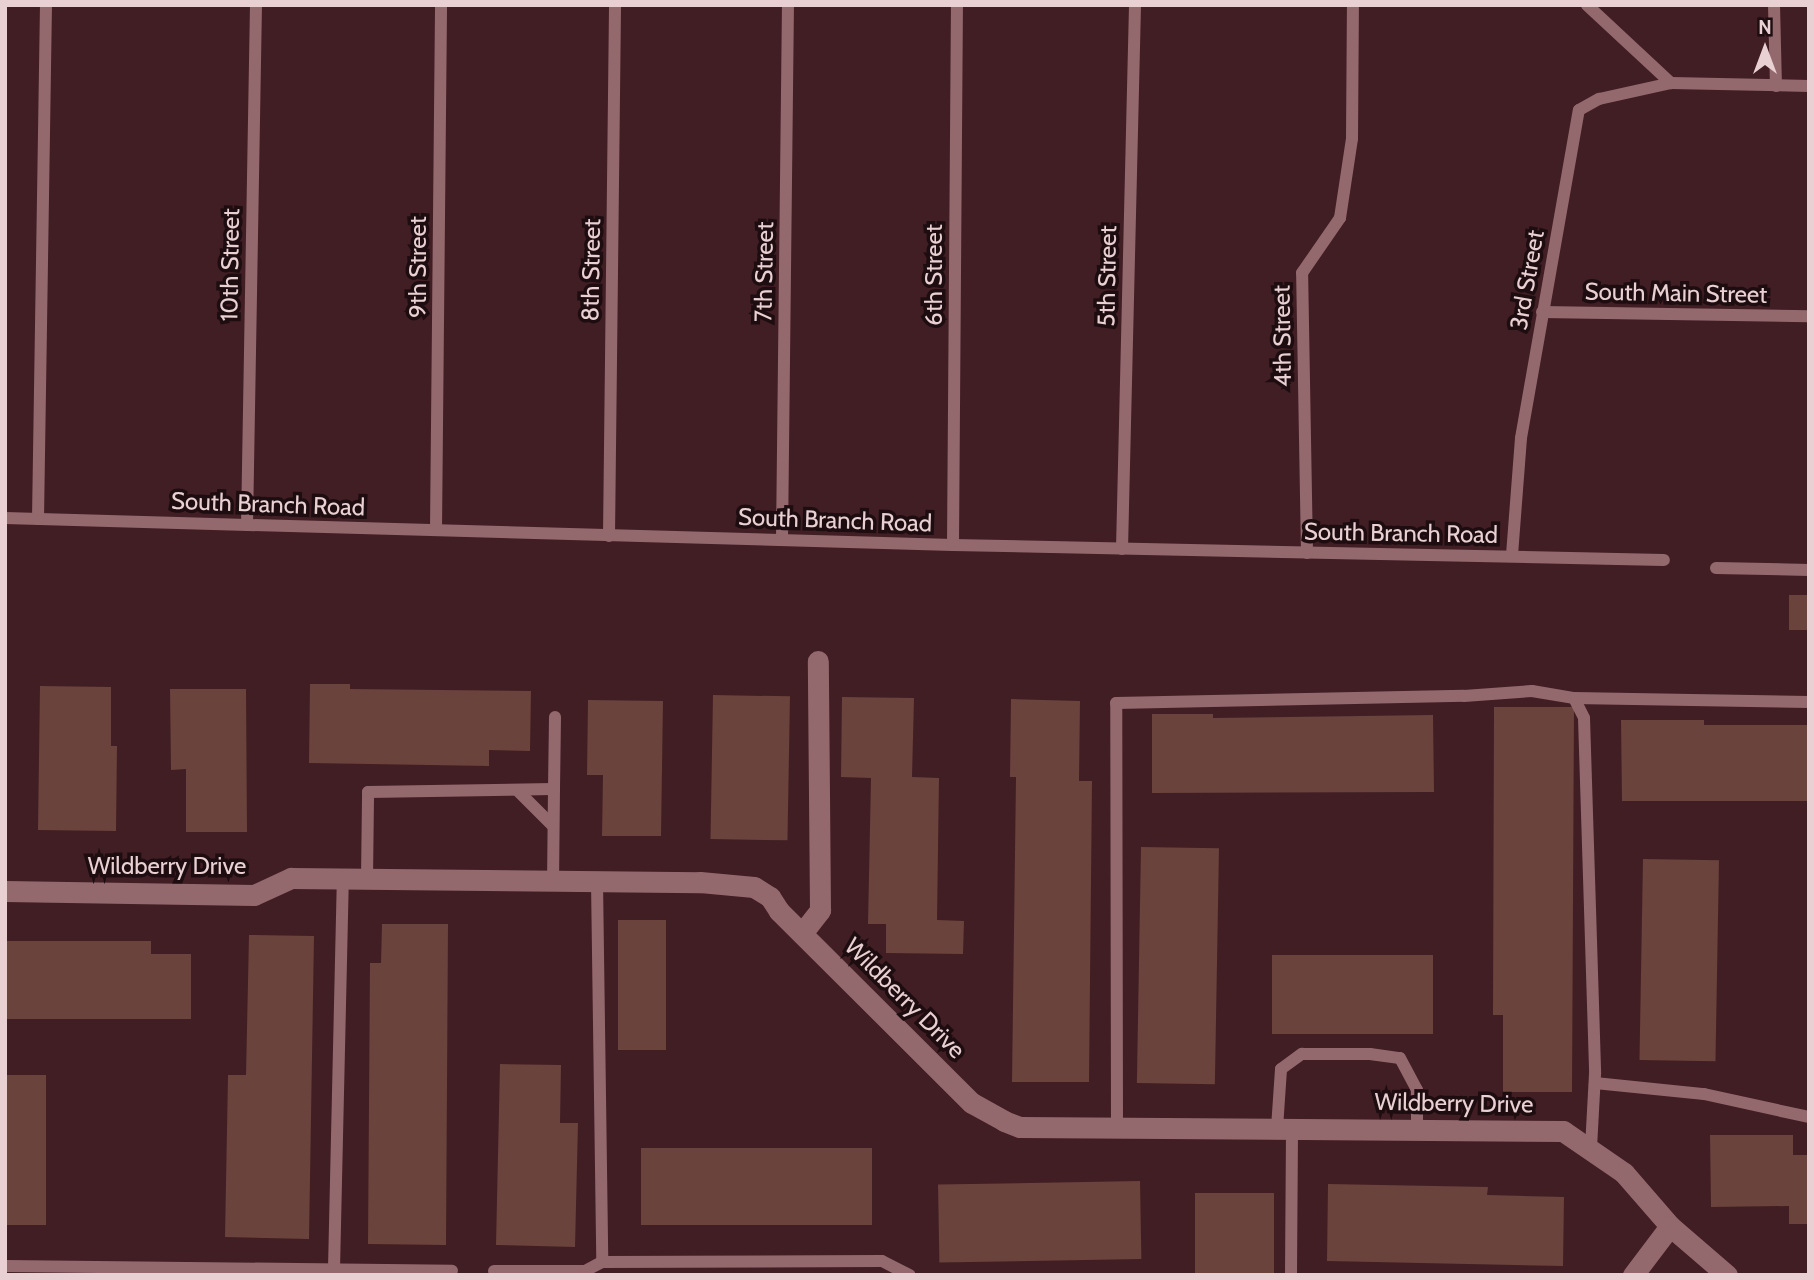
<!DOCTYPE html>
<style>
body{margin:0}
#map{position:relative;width:1814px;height:1280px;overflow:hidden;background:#411e24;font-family:Cabin,sans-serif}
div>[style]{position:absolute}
.building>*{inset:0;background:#6a433c;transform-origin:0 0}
.lane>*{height:12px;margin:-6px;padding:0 6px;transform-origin:6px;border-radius:6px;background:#93696e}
.street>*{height:21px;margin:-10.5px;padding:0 10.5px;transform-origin:10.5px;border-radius:10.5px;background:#93696e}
span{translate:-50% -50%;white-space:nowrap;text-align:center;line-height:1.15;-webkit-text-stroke:7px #1d0d10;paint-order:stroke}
.street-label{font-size:24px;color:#e9d0d3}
.frame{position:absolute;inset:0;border:7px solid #e9d0d3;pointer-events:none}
.north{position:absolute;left:1730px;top:14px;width:70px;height:70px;-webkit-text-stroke:5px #1d0d10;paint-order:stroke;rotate:0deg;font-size:19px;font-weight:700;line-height:28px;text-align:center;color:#e9d0d3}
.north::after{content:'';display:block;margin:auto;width:24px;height:32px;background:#e9d0d3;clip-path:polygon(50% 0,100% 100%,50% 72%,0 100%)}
</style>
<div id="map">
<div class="building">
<div style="left:1789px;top:595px;width:20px;height:35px"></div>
<div style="clip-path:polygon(310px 684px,350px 684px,350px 689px,531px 691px,530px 751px,489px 750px,489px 766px,309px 763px)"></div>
<div style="clip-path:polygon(40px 686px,111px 687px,111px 746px,117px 746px,116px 831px,38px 830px)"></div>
<div style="clip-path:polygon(170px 689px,246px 689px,247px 832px,186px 832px,186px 769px,171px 770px)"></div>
<div style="left:713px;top:695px;width:77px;height:144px;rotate:1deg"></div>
<div style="clip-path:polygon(842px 697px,914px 698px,912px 777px,939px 778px,937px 920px,964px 921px,963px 954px,886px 953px,886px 924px,868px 924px,871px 778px,841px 777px)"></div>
<div style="clip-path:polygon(1011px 699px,1080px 701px,1079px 781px,1092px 781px,1089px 1082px,1012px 1082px,1016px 777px,1010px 777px)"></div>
<div style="clip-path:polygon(588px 700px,663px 701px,661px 836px,602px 836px,603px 775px,587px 775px)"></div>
<div style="clip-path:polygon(1494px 707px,1574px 707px,1572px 1092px,1503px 1092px,1503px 1015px,1493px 1015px)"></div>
<div style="clip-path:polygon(1152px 714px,1213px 714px,1213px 718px,1433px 715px,1434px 792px,1152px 793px)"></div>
<div style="clip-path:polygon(1621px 720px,1704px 720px,1704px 725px,1809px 725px,1809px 801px,1622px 801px)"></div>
<div style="left:1141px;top:847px;width:78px;height:236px;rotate:1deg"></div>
<div style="left:1643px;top:859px;width:76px;height:201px;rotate:1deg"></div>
<div style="left:618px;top:920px;width:48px;height:130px"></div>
<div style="clip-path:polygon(382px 924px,448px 924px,446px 1245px,368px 1244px,370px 963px,381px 963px)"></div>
<div style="clip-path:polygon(249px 935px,314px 936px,309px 1239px,225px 1237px,228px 1075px,246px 1075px)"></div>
<div style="clip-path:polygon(5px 941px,151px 941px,151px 954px,191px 954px,191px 1019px,5px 1019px)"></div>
<div style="left:1272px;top:955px;width:161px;height:79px"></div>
<div style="clip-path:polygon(500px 1064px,561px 1065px,560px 1123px,578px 1123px,575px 1247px,496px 1245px)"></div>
<div style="left:5px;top:1075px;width:41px;height:150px"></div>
<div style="clip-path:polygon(1710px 1135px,1793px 1135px,1793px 1155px,1809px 1155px,1809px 1224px,1789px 1224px,1789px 1206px,1711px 1207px)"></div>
<div style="left:641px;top:1148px;width:231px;height:77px"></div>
<div style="left:1140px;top:1181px;width:78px;height:202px;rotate:89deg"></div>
<div style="clip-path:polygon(1328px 1184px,1488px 1187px,1487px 1195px,1564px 1197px,1563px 1266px,1327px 1261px)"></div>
<div style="left:1195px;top:1193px;width:79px;height:82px"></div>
</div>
<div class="lane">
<div style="left:1587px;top:5px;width:115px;rotate:42.9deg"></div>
<div style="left:1774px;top:5px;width:81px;rotate:88.6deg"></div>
<div style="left:1542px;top:312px;width:267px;rotate:0.9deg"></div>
<div style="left:5px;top:518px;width:948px;rotate:1.63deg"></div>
<div style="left:953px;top:545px;width:711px;rotate:1.21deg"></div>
<div style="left:38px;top:519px;width:514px;rotate:-89.11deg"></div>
<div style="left:247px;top:525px;width:520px;rotate:-89.01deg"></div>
<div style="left:436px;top:530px;width:525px;rotate:-89.45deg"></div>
<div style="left:609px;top:536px;width:531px;rotate:-89.35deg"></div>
<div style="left:782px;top:539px;width:534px;rotate:-89.36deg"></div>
<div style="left:953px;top:545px;width:540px;rotate:-89.58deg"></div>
<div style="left:1122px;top:549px;width:544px;rotate:-88.63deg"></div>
<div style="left:1307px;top:553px;width:280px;rotate:-91deg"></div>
<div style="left:1302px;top:273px;width:67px;rotate:-55.4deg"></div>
<div style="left:1340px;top:218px;width:80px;rotate:-81.4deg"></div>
<div style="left:1352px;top:139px;width:134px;rotate:-89.6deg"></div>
<div style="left:1512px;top:555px;width:117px;rotate:-85.6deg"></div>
<div style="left:1521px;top:438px;width:333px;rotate:-80deg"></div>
<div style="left:1579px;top:110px;width:23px;rotate:-29deg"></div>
<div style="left:1599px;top:99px;width:74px;rotate:-12.5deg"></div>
<div style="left:1671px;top:83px;width:138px;rotate:1.2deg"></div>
<div style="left:1716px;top:568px;width:93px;rotate:1.2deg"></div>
<div style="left:1574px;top:698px;width:235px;rotate:1deg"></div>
<div style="left:554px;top:789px;width:72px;rotate:-89.2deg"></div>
<div style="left:517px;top:790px;width:51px;rotate:45deg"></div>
<div style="left:367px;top:879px;width:87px;rotate:-89.3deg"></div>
<div style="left:368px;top:792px;width:186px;rotate:-0.9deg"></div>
<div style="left:554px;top:789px;width:91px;rotate:90.6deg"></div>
<div style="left:597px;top:881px;width:381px;rotate:89.2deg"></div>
<div style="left:1595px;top:1083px;width:110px;rotate:5.8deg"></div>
<div style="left:1704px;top:1094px;width:107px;rotate:12.4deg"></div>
<div style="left:1117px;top:1126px;width:423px;rotate:-90.1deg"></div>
<div style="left:1116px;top:703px;width:348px;rotate:-1.2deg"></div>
<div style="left:1464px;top:696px;width:68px;rotate:-4.2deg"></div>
<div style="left:1532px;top:691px;width:43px;rotate:9.5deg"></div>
<div style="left:1574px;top:698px;width:22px;rotate:63deg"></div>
<div style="left:1584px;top:718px;width:356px;rotate:88.2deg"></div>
<div style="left:1595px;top:1074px;width:74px;rotate:93.1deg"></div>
<div style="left:1277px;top:1128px;width:59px;rotate:-86.1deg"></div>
<div style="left:1281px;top:1069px;width:26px;rotate:-36deg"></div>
<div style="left:1302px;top:1054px;width:68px"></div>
<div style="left:1370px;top:1054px;width:30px;rotate:8deg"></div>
<div style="left:1400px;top:1058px;width:36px;rotate:62deg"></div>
<div style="left:1417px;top:1090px;width:39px;rotate:90deg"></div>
<div style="left:5px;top:1266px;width:447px;rotate:0.6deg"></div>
<div style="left:334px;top:1269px;width:391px;rotate:-88.7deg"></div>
<div style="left:494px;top:1271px;width:91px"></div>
<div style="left:585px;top:1271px;width:19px;rotate:-28deg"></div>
<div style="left:602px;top:1262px;width:280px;rotate:-0.2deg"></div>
<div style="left:882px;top:1261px;width:31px;rotate:27deg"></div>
<div style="left:1291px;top:1275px;width:147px;rotate:-89.6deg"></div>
</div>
<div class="street">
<div style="left:5px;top:891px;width:249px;rotate:0.9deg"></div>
<div style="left:254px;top:895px;width:41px;rotate:-24.7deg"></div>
<div style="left:291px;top:878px;width:409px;rotate:0.6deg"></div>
<div style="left:700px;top:882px;width:54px;rotate:5.3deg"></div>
<div style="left:754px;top:887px;width:19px;rotate:32deg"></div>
<div style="left:770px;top:897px;width:17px;rotate:57deg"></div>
<div style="left:779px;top:911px;width:272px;rotate:44.9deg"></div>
<div style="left:972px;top:1103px;width:37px;rotate:29deg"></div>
<div style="left:1004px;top:1121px;width:17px;rotate:21deg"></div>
<div style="left:1020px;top:1127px;width:543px;rotate:0.42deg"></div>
<div style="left:1563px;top:1131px;width:74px;rotate:34.5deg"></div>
<div style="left:1624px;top:1173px;width:70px;rotate:49deg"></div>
<div style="left:1670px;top:1226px;width:75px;rotate:40.7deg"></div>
<div style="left:803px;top:932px;width:28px;rotate:-52deg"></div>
<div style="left:820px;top:910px;width:249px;rotate:-90.5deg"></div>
<div style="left:1633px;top:1275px;width:61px;rotate:-52.9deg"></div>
</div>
<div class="street-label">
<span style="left:230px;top:265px;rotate:-89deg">10th Street</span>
<span style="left:418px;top:267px;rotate:-90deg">9th Street</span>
<span style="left:591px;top:270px;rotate:-89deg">8th Street</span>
<span style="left:764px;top:272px;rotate:-89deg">7th Street</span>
<span style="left:934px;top:275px;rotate:-90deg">6th Street</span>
<span style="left:1107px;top:276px;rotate:-89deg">5th Street</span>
<span style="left:1527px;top:280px;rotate:-80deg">3rd Street</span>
<span style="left:1676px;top:293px;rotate:1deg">South Main Street</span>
<span style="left:1282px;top:336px;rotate:-91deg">4th Street</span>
<span style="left:268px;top:504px;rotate:2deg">South Branch Road</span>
<span style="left:835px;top:520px;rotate:2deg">South Branch Road</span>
<span style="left:1401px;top:533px;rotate:1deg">South Branch Road</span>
<span style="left:167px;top:866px">Wildberry Drive</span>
<span style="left:905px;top:998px;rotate:45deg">Wildberry Drive</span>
<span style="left:1454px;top:1103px;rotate:1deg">Wildberry Drive</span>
</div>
<div class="frame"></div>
<div class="north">N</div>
</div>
